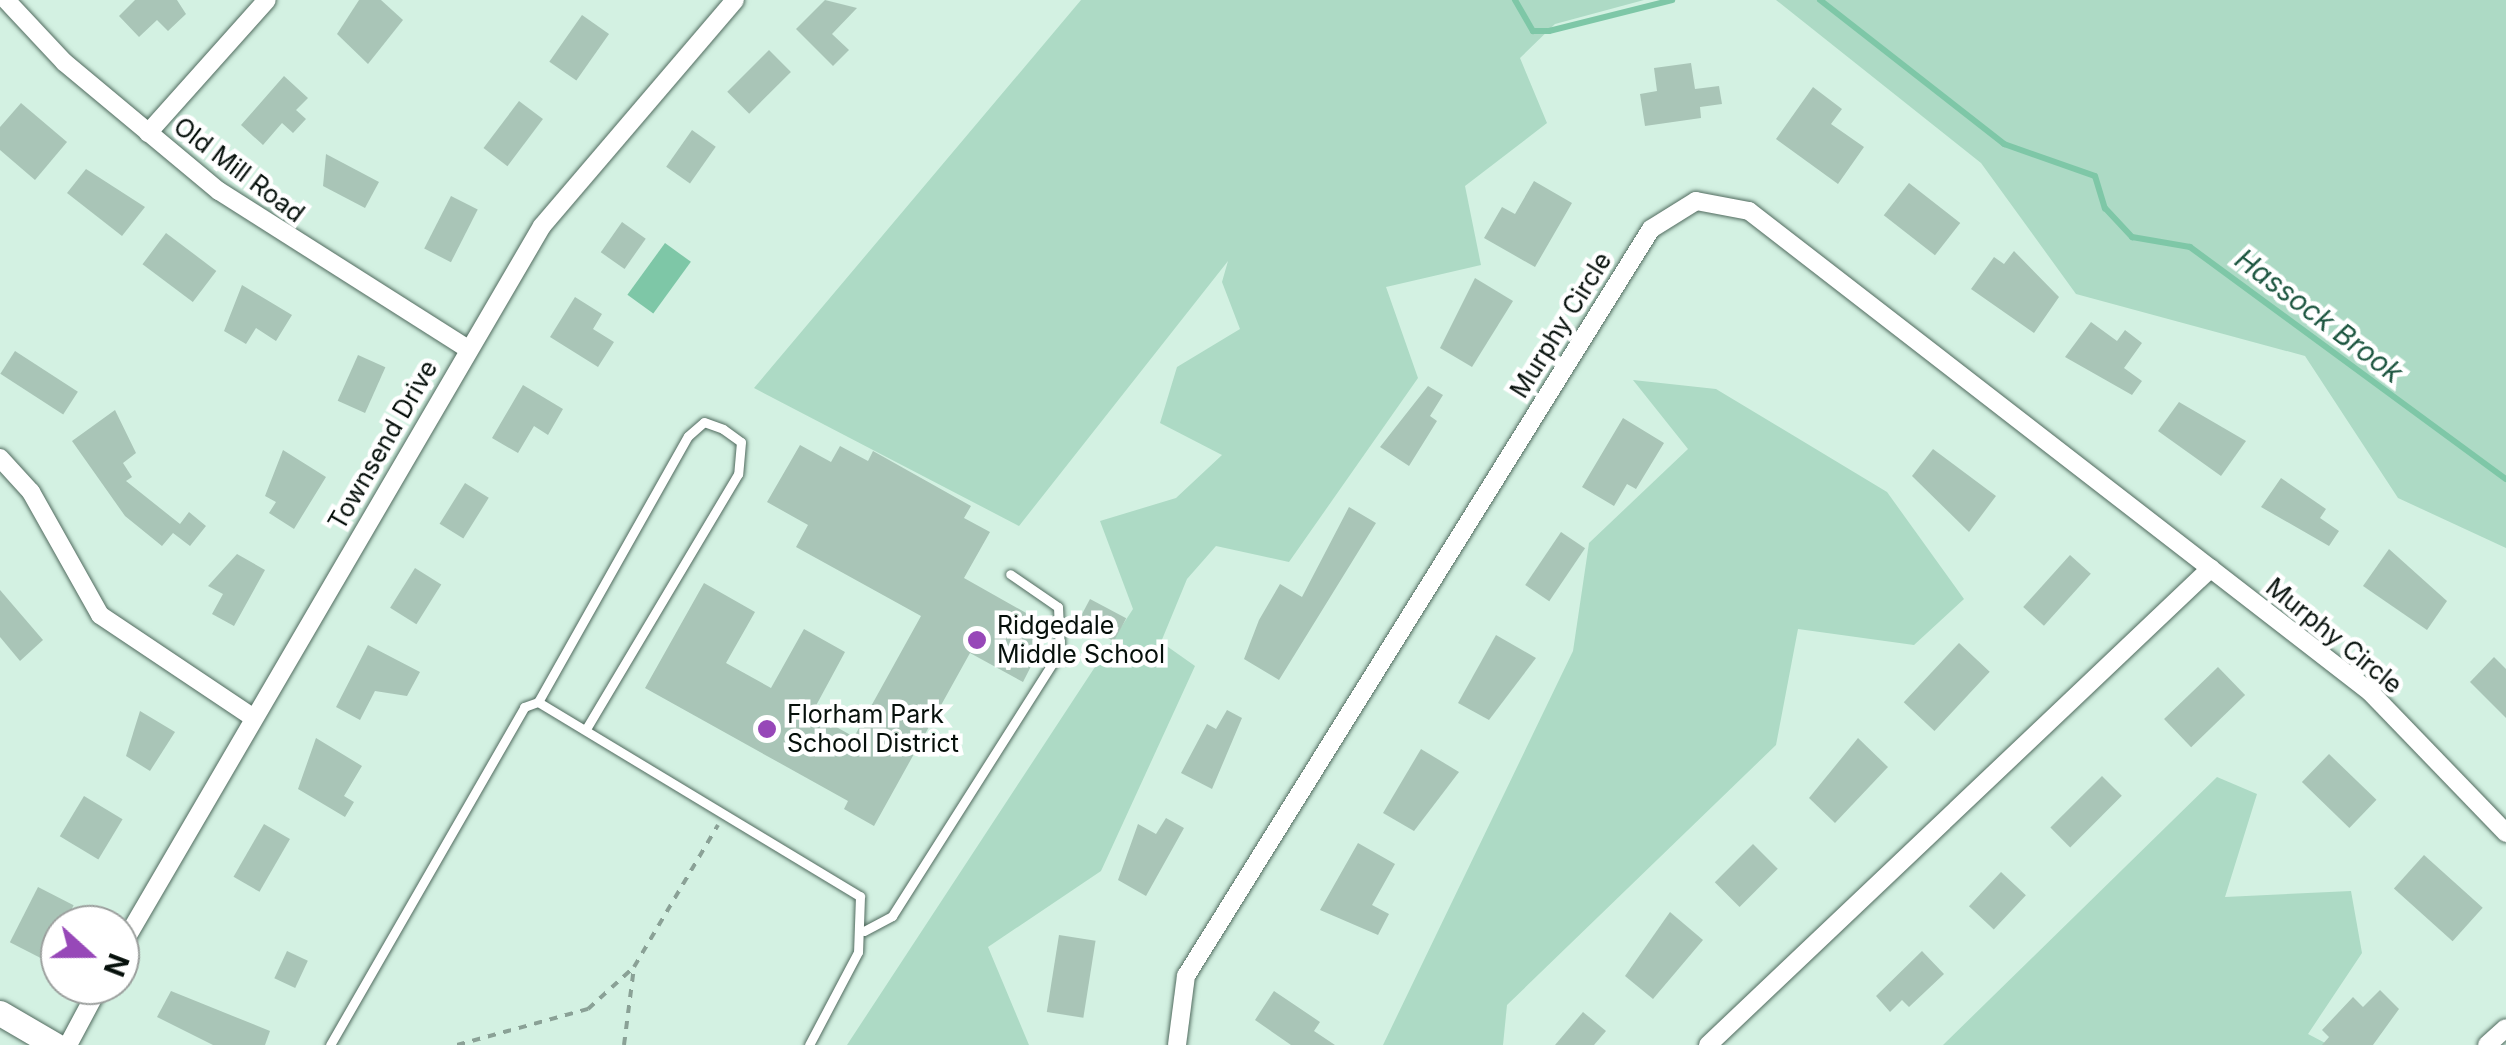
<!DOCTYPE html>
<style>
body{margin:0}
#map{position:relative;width:2506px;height:1045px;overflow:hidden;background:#d3f1e2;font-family:Inter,sans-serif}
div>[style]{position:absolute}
.green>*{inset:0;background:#addac5}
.water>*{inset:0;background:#7ec7a7;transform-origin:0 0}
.stream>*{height:6px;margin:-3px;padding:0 3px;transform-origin:3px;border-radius:3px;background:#7ec7a7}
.building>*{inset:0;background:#a9c5b7;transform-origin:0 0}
.path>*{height:4px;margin-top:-2px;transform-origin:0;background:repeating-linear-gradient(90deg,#8aa196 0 8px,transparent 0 16px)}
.roads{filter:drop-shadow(0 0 2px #516b5f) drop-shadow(0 0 2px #516b5f)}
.lane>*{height:9px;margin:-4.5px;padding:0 4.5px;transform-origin:4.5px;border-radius:4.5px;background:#fff}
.street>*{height:18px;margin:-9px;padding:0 9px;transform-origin:9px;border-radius:9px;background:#fff}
.secondary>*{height:25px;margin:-12.5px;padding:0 12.5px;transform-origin:12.5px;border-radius:12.5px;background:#fff}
.dots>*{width:28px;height:28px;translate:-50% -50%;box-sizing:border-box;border:5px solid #fff;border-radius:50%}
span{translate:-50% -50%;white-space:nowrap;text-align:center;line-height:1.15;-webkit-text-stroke:9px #fff;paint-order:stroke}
.street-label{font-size:25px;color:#06100b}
.poi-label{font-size:25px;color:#06100b}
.left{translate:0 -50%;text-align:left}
.water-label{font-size:28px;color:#1d5640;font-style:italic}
.north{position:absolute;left:40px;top:905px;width:100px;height:100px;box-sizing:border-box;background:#fff;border:2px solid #9b9f9d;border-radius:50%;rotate:111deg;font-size:28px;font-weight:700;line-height:40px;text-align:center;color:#06100b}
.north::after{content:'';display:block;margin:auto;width:35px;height:45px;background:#9748b8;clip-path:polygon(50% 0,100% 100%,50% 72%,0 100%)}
</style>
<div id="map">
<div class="green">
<div style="clip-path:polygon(1081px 0,1644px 0,1555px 24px,1520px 58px,1547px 123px,1465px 186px,1481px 265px,1386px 287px,1418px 378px,1289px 562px,1216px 546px,1187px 579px,1161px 642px,1195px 666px,1101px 871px,988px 947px,1029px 1045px,847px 1045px,1133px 609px,1100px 521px,1176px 498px,1222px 455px,1160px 423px,1177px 367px,1240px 329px,1222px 282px,1228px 261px,1019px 526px,754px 388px)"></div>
<div style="clip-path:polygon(1776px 0,2506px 0,2506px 548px,2398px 498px,2305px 356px,2076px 294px,1981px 163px)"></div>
<div style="clip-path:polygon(1633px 380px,1716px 389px,1887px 492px,1964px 599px,1914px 645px,1798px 629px,1776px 745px,1507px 1005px,1503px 1045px,1383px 1045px,1573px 651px,1589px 543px,1688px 449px)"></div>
<div style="clip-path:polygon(2217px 777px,2257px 794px,2225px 897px,2351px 891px,2362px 953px,2308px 1034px,2329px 1045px,1943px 1045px)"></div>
</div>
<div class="water">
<div style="left:665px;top:243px;width:32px;height:64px;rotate:36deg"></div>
</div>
<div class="stream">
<div style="left:1515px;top:0;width:36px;rotate:60deg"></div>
<div style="left:1533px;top:31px;width:16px"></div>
<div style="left:1549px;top:31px;width:127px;rotate:-14.1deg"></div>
<div style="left:1820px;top:0;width:234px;rotate:38deg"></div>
<div style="left:2004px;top:144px;width:96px;rotate:19.4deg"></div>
<div style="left:2095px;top:176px;width:34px;rotate:73deg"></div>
<div style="left:2105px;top:208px;width:40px;rotate:47deg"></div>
<div style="left:2132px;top:237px;width:59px;rotate:9.8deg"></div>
<div style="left:2190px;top:247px;width:392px;rotate:36.3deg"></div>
</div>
<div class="building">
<div style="clip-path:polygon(135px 0,177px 0,186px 14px,168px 31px,157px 20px,139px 37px,119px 16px)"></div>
<div style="clip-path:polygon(359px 0,381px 0,403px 20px,368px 64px,337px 34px)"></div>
<div style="clip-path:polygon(825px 0,857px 8px,832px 34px,849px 50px,833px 66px,796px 29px)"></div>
<div style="left:582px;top:15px;width:33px;height:57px;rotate:35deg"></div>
<div style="left:769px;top:50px;width:31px;height:59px;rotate:45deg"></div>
<div style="clip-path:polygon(1691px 63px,1695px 89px,1719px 86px,1722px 104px,1700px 107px,1701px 118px,1645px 126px,1640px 94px,1657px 91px,1654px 68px)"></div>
<div style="clip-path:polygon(284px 76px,308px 98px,296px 110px,306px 119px,293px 133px,282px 123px,263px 145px,241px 125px)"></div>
<div style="clip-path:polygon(1813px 87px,1842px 109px,1831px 124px,1864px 147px,1838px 184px,1776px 139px)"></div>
<div style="left:519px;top:101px;width:30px;height:59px;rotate:37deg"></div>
<div style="clip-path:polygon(21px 103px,67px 142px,35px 180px,0 150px,0 127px)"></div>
<div style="left:692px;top:130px;width:29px;height:45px;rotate:35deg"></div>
<div style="clip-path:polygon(326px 154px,379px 182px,365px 208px,323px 186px)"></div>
<div style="clip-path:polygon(86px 169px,145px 207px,122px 236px,67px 193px)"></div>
<div style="clip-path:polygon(1534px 181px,1572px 203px,1535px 267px,1484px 238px,1502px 207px,1515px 214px)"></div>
<div style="left:1909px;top:183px;width:65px;height:41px;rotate:38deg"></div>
<div style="left:451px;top:196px;width:30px;height:59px;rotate:27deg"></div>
<div style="left:622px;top:222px;width:29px;height:37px;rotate:35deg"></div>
<div style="left:166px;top:233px;width:63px;height:39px;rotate:37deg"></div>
<div style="clip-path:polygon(2014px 251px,2059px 297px,2034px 333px,1971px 289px,1994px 257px,2004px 264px)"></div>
<div style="clip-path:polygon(1475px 278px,1513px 301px,1472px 367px,1440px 348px)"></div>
<div style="clip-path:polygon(242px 285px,292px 315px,276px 341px,256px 328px,246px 344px,224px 331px)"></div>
<div style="clip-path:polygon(575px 297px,602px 314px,593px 329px,614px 342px,598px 367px,550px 337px)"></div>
<div style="clip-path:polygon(2091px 322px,2117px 341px,2125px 330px,2142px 343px,2124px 368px,2142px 381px,2132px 395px,2065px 357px)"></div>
<div style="left:15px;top:351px;width:75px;height:27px;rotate:33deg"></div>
<div style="left:358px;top:355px;width:30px;height:50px;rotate:24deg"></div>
<div style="clip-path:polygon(523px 385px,563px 409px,548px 435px,534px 426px,518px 453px,492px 438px)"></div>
<div style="clip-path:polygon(1428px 386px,1443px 395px,1430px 416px,1437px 421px,1409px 466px,1380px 447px)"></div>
<div style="clip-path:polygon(2179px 402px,2246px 441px,2221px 476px,2158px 431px)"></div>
<div style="clip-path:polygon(115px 410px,136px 453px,123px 463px,132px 477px,126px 481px,180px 524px,189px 512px,206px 526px,190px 546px,173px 533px,162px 546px,125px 516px,72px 441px)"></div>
<div style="clip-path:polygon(1623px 418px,1664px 443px,1636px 489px,1627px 484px,1614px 506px,1582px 487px)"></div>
<div style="clip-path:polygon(800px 445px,831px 462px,840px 446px,868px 461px,873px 451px,971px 506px,964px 518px,990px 532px,964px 578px,1051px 627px,1023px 682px,970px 653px,874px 826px,844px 809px,848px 801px,645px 688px,704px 583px,755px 612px,726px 663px,771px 688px,804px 629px,845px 652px,812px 713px,854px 737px,921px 616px,796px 547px,808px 525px,767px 502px)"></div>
<div style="clip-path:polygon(1933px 449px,1996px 496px,1969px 532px,1912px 476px)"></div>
<div style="clip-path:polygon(283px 450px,326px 477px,294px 529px,269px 513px,276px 502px,265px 496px)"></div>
<div style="clip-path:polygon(2281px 478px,2326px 509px,2320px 518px,2339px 531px,2329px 546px,2261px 507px)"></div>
<div style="left:465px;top:483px;width:28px;height:48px;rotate:32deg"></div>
<div style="clip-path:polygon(1349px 507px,1376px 523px,1279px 680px,1244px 659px,1259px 620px,1280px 584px,1302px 597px)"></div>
<div style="left:1561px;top:532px;width:29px;height:64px;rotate:34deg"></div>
<div style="clip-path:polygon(2389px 549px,2447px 601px,2427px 630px,2363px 586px)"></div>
<div style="clip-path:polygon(237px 554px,265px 570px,234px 626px,212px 614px,223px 594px,208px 586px)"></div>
<div style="left:2070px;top:555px;width:28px;height:70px;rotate:42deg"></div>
<div style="left:415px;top:568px;width:31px;height:47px;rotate:32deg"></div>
<div style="clip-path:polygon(0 590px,43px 640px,20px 661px,0 637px)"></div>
<div style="left:1090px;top:599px;width:41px;height:26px;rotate:28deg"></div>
<div style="clip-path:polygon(1496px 635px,1536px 658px,1489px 720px,1458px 703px)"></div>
<div style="left:1959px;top:643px;width:42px;height:81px;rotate:43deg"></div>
<div style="clip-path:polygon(368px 645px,420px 672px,407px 696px,375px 691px,360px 720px,336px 707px)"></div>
<div style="clip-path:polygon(2494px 657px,2506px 669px,2506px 718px,2470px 682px)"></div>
<div style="left:2218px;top:667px;width:39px;height:75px;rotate:46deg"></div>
<div style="clip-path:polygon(1227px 710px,1242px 718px,1212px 789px,1181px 773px,1207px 724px,1216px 729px)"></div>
<div style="clip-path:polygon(140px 711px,175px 732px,150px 771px,126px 756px)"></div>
<div style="clip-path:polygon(316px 738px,362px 766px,344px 796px,354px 802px,345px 817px,298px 789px)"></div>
<div style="clip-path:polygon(1858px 738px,1888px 767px,1835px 823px,1809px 798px)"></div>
<div style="clip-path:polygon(1421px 749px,1459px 772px,1414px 831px,1383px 813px)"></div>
<div style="left:2329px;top:754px;width:66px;height:39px;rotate:44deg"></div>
<div style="left:2102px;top:776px;width:28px;height:73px;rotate:45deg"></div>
<div style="left:84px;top:796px;width:45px;height:47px;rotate:31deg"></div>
<div style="clip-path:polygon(1166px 818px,1184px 828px,1146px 896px,1118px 880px,1138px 824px,1156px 834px)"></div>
<div style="left:264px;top:824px;width:30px;height:61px;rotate:30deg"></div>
<div style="clip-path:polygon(1358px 843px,1395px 864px,1372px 905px,1389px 914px,1378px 935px,1320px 910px)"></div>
<div style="left:1753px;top:844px;width:35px;height:54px;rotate:45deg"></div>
<div style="left:2424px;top:855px;width:79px;height:45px;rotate:42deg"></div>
<div style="left:2001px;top:872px;width:34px;height:47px;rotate:43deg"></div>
<div style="left:38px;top:887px;width:40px;height:62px;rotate:27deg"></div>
<div style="clip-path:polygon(1670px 912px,1703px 940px,1653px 999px,1625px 976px)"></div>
<div style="left:1059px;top:935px;width:37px;height:78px;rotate:9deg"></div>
<div style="left:287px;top:951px;width:23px;height:30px;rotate:25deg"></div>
<div style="clip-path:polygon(1922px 951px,1944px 974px,1909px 1007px,1902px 1000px,1890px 1012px,1876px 996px)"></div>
<div style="clip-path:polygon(2380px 990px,2399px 1009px,2373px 1045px,2322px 1045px,2329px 1037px,2322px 1030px,2353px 997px,2363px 1007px)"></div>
<div style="clip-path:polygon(171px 991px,270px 1031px,265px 1045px,213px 1045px,157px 1017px)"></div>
<div style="clip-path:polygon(1274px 991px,1320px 1022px,1314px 1031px,1335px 1045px,1291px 1045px,1255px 1020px)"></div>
<div style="clip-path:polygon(1583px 1012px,1606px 1031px,1594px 1045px,1555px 1045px)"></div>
</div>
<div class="path">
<div style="left:457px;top:1045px;width:136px;rotate:-15.4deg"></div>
<div style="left:588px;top:1009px;width:62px;rotate:-42.4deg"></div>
<div style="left:624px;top:1045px;width:79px;rotate:-82.7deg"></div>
<div style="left:634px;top:967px;width:165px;rotate:-59.4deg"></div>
</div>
<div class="roads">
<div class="lane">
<div style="left:538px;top:702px;width:305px;rotate:-60.6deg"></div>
<div style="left:688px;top:436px;width:21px;rotate:-41deg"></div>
<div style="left:704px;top:422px;width:20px;rotate:20deg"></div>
<div style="left:723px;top:429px;width:22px;rotate:36deg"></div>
<div style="left:741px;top:442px;width:32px;rotate:95deg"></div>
<div style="left:738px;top:474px;width:295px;rotate:120.8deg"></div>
<div style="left:864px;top:931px;width:32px;rotate:-28deg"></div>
<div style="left:892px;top:916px;width:314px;rotate:-57.6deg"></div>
<div style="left:1060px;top:651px;width:44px;rotate:-92.6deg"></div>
<div style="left:1058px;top:607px;width:58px;rotate:-145.5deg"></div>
<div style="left:330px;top:1045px;width:390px;rotate:-60.1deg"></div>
<div style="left:524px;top:707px;width:15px;rotate:-20deg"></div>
<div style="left:538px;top:702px;width:376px;rotate:31.1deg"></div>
<div style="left:860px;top:896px;width:56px;rotate:92deg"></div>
<div style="left:858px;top:952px;width:105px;rotate:117.8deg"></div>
</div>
<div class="street">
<div style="left:6px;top:0;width:85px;rotate:46.9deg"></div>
<div style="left:64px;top:62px;width:202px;rotate:39.8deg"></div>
<div style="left:219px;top:191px;width:295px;rotate:32.4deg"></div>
<div style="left:148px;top:133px;width:178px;rotate:-48.2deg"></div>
<div style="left:0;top:458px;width:46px;rotate:47.6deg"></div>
<div style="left:31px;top:492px;width:141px;rotate:60.7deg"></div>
<div style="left:100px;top:615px;width:185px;rotate:33.8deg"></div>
<div style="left:120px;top:949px;width:837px;rotate:-59.73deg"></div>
<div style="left:542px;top:226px;width:297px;rotate:-49.5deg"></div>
<div style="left:68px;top:1045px;width:68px;rotate:-61.9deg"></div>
<div style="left:1177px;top:1045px;width:70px;rotate:-82.6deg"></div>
<div style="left:1186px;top:976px;width:880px;rotate:-58.1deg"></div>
<div style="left:1651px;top:229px;width:53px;rotate:-31.9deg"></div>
<div style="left:1696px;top:201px;width:54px;rotate:10.7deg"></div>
<div style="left:1749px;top:211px;width:785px;rotate:37.76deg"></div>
<div style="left:2370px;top:692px;width:196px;rotate:46deg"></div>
<div style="left:1708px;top:1045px;width:693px;rotate:-43.48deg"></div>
<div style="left:2487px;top:1045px;width:25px;rotate:-42deg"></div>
</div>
<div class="secondary">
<div style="left:0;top:1013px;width:64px;rotate:30.2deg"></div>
</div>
</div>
<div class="dots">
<div style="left:977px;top:640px;background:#9748b8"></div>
<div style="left:767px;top:729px;background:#9748b8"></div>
</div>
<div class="street-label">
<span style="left:239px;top:170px;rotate:37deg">Old Mill Road</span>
<span style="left:1561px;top:325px;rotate:-58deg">Murphy Circle</span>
<span style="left:383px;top:445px;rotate:-60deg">Townsend Drive</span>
<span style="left:2334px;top:636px;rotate:39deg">Murphy Circle</span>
</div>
<div class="poi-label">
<span class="left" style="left:997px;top:640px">Ridgedale<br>Middle School</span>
<span class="left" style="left:787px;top:729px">Florham Park<br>School District</span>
</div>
<div class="water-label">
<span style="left:2319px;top:316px;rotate:37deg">Hassock Brook</span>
</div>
<div class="north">N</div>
</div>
